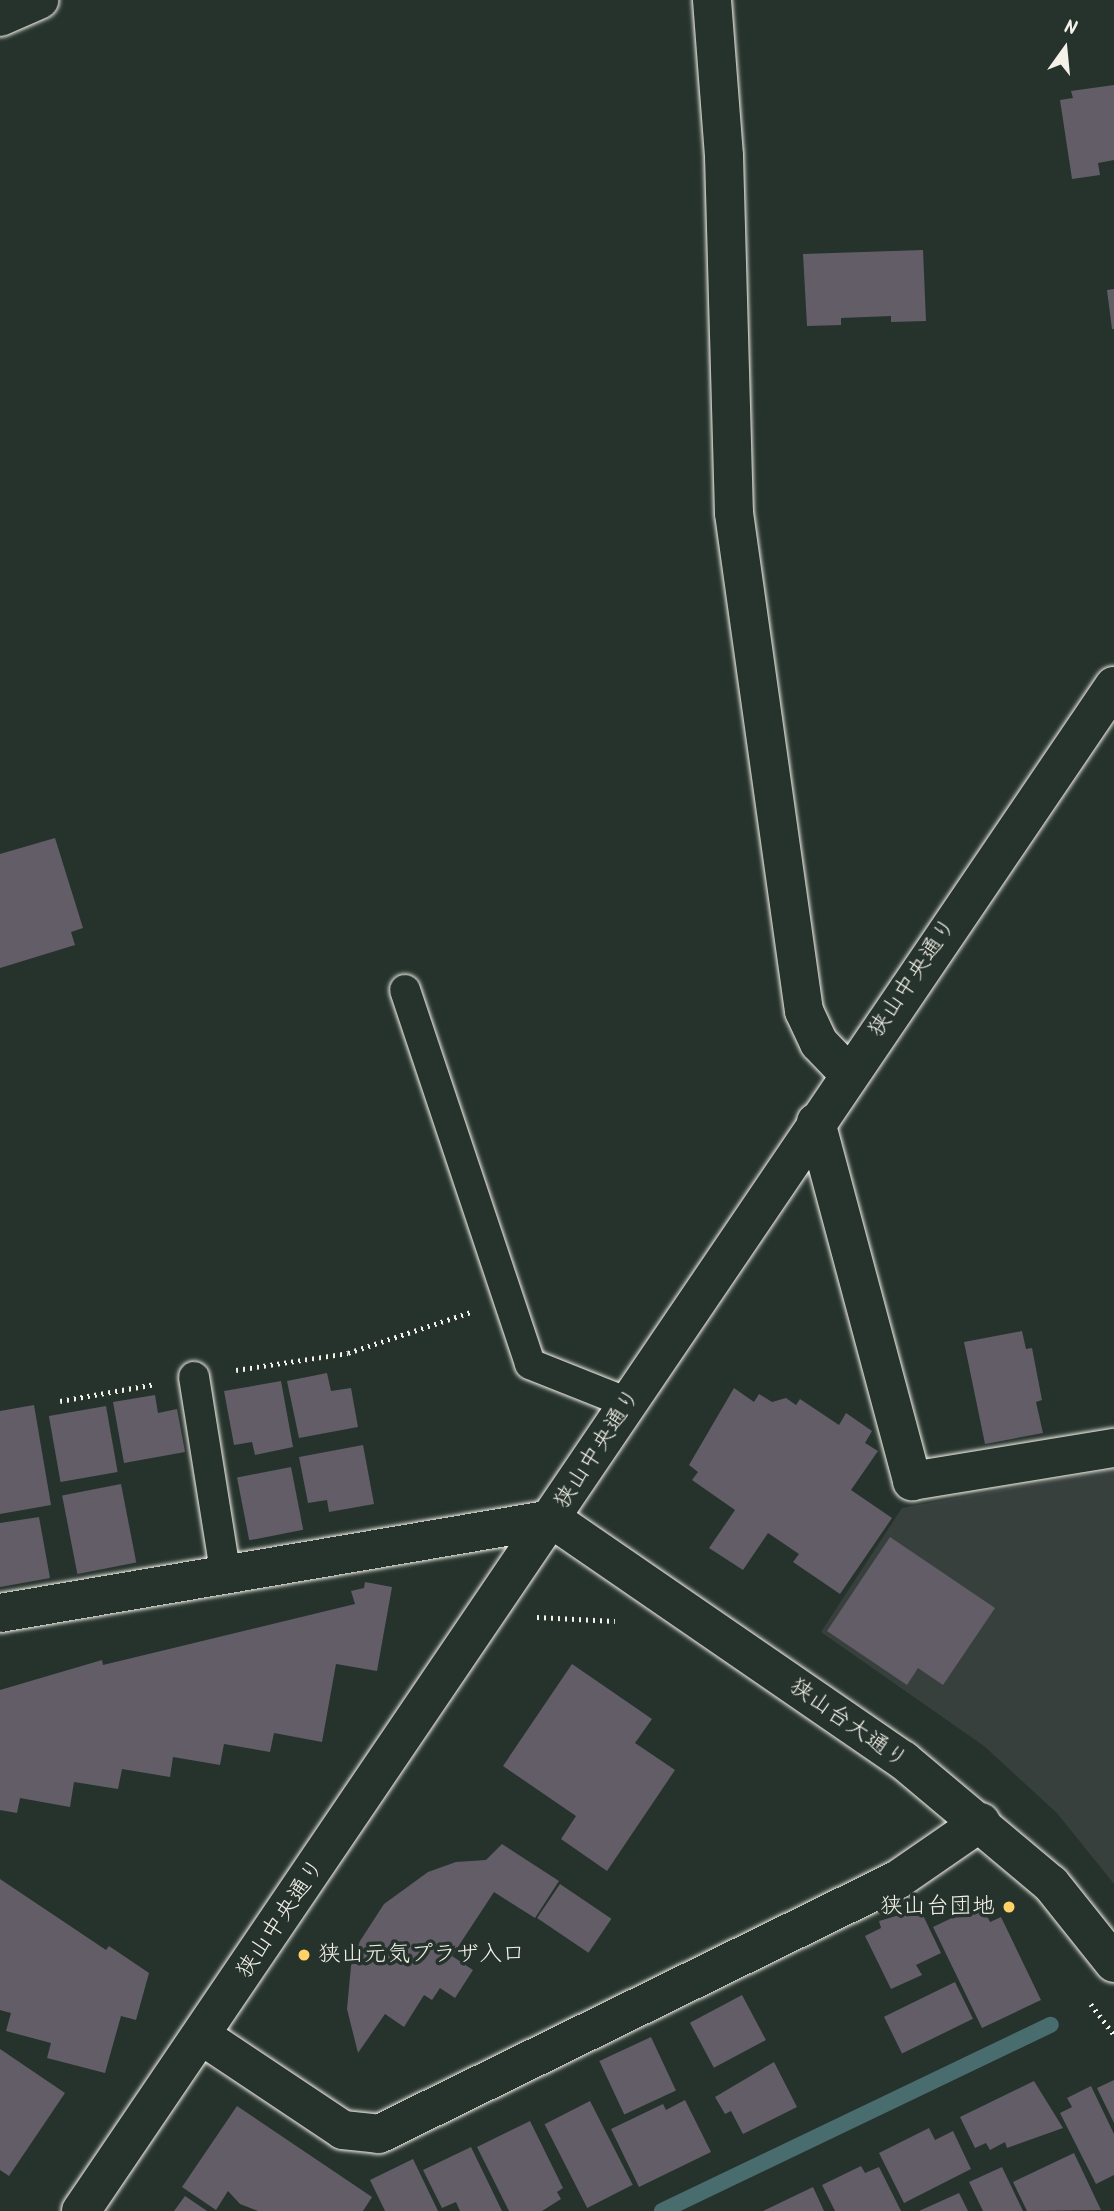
<!DOCTYPE html>
<meta charset="utf-8">
<style>
body{margin:0}
#map{position:relative;width:1114px;height:2211px;overflow:hidden;background:#26332d;font-family:Kalam,"Klee One",sans-serif}
div>[style]{position:absolute}
.built>*{inset:0;background:#38403e}
.stream>*{height:16px;margin:-8px;padding:0 8px;transform-origin:8px;border-radius:8px;background:#496d6f}
.building>*{inset:0;background:#625d67;transform-origin:0 0}
.path>*{height:4.5px;margin-top:-2.25px;transform-origin:0;background:repeating-linear-gradient(90deg,#f4f1e8 0 2px,transparent 0 7px)}
.roads{filter:drop-shadow(0 0 2px #f4f1e8) drop-shadow(0 0 2px #f4f1e8)}
.service>*{height:30px;margin:-15px;padding:0 15px;transform-origin:15px;border-radius:15px;background:#26332d}
.minor>*{height:38px;margin:-19px;padding:0 19px;transform-origin:19px;border-radius:19px;background:#26332d}
.tertiary>*{height:38px;margin:-19px;padding:0 19px;transform-origin:19px;border-radius:19px;background:#26332d}
.dots>*{width:19px;height:19px;translate:-50% -50%;box-sizing:border-box;border:4px solid #26332d;border-radius:50%}
span{translate:-50% -50%;white-space:nowrap;text-align:center;line-height:1.15;-webkit-text-stroke:7px #26332d;paint-order:stroke}
.street-label{font-size:23px;color:#f4f1e8}
.poi-label{font-size:23px;color:#f4f1e8}
.right{translate:-100% -50%;text-align:right}
.left{translate:0 -50%;text-align:left}
.north{position:absolute;left:1030px;top:14px;width:70px;height:70px;-webkit-text-stroke:5px #26332d;paint-order:stroke;rotate:15deg;font-size:19px;font-weight:700;line-height:28px;text-align:center;color:#f4f1e8}
.north::after{content:'';display:block;margin:auto;width:24px;height:32px;background:#f4f1e8;clip-path:polygon(50% 0,100% 100%,50% 72%,0 100%)}
</style>
<div id="map">
<div class="built">
<div style="clip-path:polygon(1114px 1469px,1114px 1884px,1057px 1813px,984px 1746px,821px 1632px,902px 1508px)"></div>
</div>
<div class="stream">
<div style="left:662px;top:2211px;width:431px;rotate:-25.6deg"></div>
</div>
<div class="building">
<div style="clip-path:polygon(1114px 85px,1114px 160px,1098px 163px,1100px 175px,1072px 179px,1060px 100px,1073px 98px,1071px 91px)"></div>
<div style="clip-path:polygon(923px 250px,926px 321px,891px 322px,891px 316px,841px 318px,841px 325px,807px 326px,803px 254px)"></div>
<div style="clip-path:polygon(1114px 289px,1114px 329px,1112px 329px,1107px 290px)"></div>
<div style="clip-path:polygon(55px 838px,83px 928px,71px 932px,75px 945px,0 968px,0 854px)"></div>
<div style="clip-path:polygon(1022px 1331px,1026px 1349px,1032px 1348px,1042px 1400px,1036px 1402px,1043px 1433px,985px 1444px,964px 1342px)"></div>
<div style="clip-path:polygon(327px 1373px,331px 1391px,351px 1388px,358px 1427px,299px 1438px,287px 1381px)"></div>
<div style="clip-path:polygon(281px 1381px,293px 1447px,255px 1455px,252px 1442px,234px 1445px,224px 1391px)"></div>
<div style="clip-path:polygon(734px 1388px,754px 1402px,759px 1394px,772px 1402px,786px 1398px,796px 1405px,800px 1399px,839px 1425px,846px 1413px,872px 1431px,865px 1443px,878px 1451px,851px 1490px,892px 1518px,840px 1594px,793px 1562px,799px 1554px,768px 1533px,743px 1570px,709px 1548px,735px 1510px,692px 1480px,698px 1472px,689px 1465px)"></div>
<div style="clip-path:polygon(155px 1395px,158px 1413px,177px 1409px,185px 1452px,124px 1463px,113px 1402px)"></div>
<div style="clip-path:polygon(34px 1405px,51px 1505px,0 1514px,0 1411px)"></div>
<div style="left:106px;top:1406px;width:67px;height:58px;rotate:80deg"></div>
<div style="clip-path:polygon(363px 1445px,374px 1504px,329px 1512px,327px 1500px,308px 1503px,299px 1457px)"></div>
<div style="left:291px;top:1467px;width:64px;height:55px;rotate:79deg"></div>
<div style="left:121px;top:1484px;width:80px;height:60px;rotate:79deg"></div>
<div style="clip-path:polygon(39px 1517px,50px 1578px,0 1587px,0 1523px)"></div>
<div style="clip-path:polygon(890px 1537px,995px 1608px,943px 1685px,918px 1668px,907px 1685px,827px 1631px)"></div>
<div style="clip-path:polygon(365px 1582px,392px 1587px,377px 1671px,336px 1664px,322px 1742px,274px 1733px,270px 1752px,224px 1744px,220px 1765px,173px 1757px,170px 1777px,122px 1769px,118px 1789px,74px 1782px,70px 1807px,20px 1798px,17px 1813px,0 1810px,0 1690px,102px 1660px,103px 1665px,355px 1604px,351px 1591px,364px 1588px)"></div>
<div style="clip-path:polygon(572px 1664px,652px 1719px,635px 1743px,675px 1770px,607px 1871px,561px 1839px,576px 1816px,503px 1766px)"></div>
<div style="clip-path:polygon(502px 1844px,559px 1881px,535px 1918px,494px 1892px,452px 1956px,473px 1970px,455px 1998px,440px 1988px,432px 2000px,424px 1995px,404px 2027px,385px 2014px,358px 2053px,347px 2009px,351px 1966px,360px 1941px,384px 1904px,428px 1872px,456px 1862px,486px 1860px)"></div>
<div style="clip-path:polygon(0 1879px,106px 1950px,109px 1946px,149px 1973px,136px 2020px,121px 2016px,105px 2073px,47px 2058px,51px 2043px,6px 2031px,11px 2013px,0 2010px)"></div>
<div style="left:560px;top:1884px;width:62px;height:41px;rotate:34deg"></div>
<div style="clip-path:polygon(981px 1904px,990px 1922px,1001px 1917px,1041px 2000px,982px 2028px,933px 1927px)"></div>
<div style="clip-path:polygon(920px 1909px,941px 1953px,916px 1965px,922px 1975px,891px 1989px,865px 1936px,881px 1928px,879px 1921px)"></div>
<div style="left:955px;top:1982px;width:41px;height:79px;rotate:64deg"></div>
<div style="left:742px;top:1995px;width:51px;height:59px;rotate:62deg"></div>
<div style="left:651px;top:2037px;width:59px;height:57px;rotate:65deg"></div>
<div style="clip-path:polygon(0 2049px,65px 2093px,9px 2176px,0 2170px)"></div>
<div style="clip-path:polygon(774px 2062px,797px 2107px,743px 2134px,731px 2111px,725px 2114px,715px 2097px)"></div>
<div style="clip-path:polygon(1114px 2080px,1114px 2123px,1097px 2088px)"></div>
<div style="clip-path:polygon(1034px 2081px,1063px 2128px,1007px 2148px,1005px 2142px,990px 2150px,986px 2143px,975px 2148px,960px 2117px)"></div>
<div style="clip-path:polygon(1091px 2086px,1114px 2134px,1114px 2175px,1096px 2184px,1060px 2113px,1072px 2107px,1067px 2098px)"></div>
<div style="clip-path:polygon(685px 2100px,711px 2152px,639px 2187px,611px 2129px,663px 2104px,666px 2110px)"></div>
<div style="left:590px;top:2101px;width:94px;height:51px;rotate:63deg"></div>
<div style="clip-path:polygon(237px 2106px,372px 2197px,363px 2211px,258px 2211px,240px 2204px,228px 2191px,216px 2210px,182px 2187px)"></div>
<div style="clip-path:polygon(530px 2121px,563px 2188px,557px 2192px,561px 2199px,542px 2211px,509px 2211px,477px 2147px)"></div>
<div style="clip-path:polygon(929px 2128px,935px 2140px,953px 2131px,971px 2169px,904px 2203px,879px 2153px)"></div>
<div style="clip-path:polygon(471px 2147px,502px 2211px,460px 2211px,456px 2202px,442px 2208px,423px 2170px)"></div>
<div style="clip-path:polygon(1074px 2153px,1101px 2210px,1027px 2211px,1013px 2182px)"></div>
<div style="clip-path:polygon(413px 2159px,438px 2211px,385px 2211px,370px 2180px)"></div>
<div style="clip-path:polygon(861px 2166px,865px 2173px,879px 2167px,901px 2211px,835px 2211px,822px 2185px)"></div>
<div style="clip-path:polygon(1002px 2167px,1023px 2211px,983px 2211px,969px 2182px)"></div>
<div style="clip-path:polygon(813px 2187px,824px 2211px,763px 2211px)"></div>
<div style="clip-path:polygon(959px 2193px,968px 2211px,919px 2211px)"></div>
<div style="clip-path:polygon(185px 2196px,207px 2211px,174px 2211px)"></div>
</div>
<div class="path">
<div style="left:236px;top:1370px;width:113px;rotate:-8.6deg"></div>
<div style="left:348px;top:1353px;width:130px;rotate:-18.4deg"></div>
<div style="left:60px;top:1401px;width:97px;rotate:-10.1deg"></div>
<div style="left:537px;top:1617px;width:78px;rotate:2.9deg"></div>
<div style="left:1091px;top:2004px;width:38px;rotate:53deg"></div>
</div>
<div class="roads">
<div class="service">
<div style="left:405px;top:990px;width:394px;rotate:71.5deg"></div>
<div style="left:530px;top:1364px;width:105px;rotate:21.7deg"></div>
<div style="left:194px;top:1377px;width:196px;rotate:80.9deg"></div>
</div>
<div class="minor">
<div style="left:712px;top:0;width:156px;rotate:85.6deg"></div>
<div style="left:724px;top:156px;width:357px;rotate:88.4deg"></div>
<div style="left:734px;top:513px;width:503px;rotate:82deg"></div>
<div style="left:804px;top:1011px;width:35px;rotate:65deg"></div>
<div style="left:819px;top:1043px;width:42px;rotate:46deg"></div>
<div style="left:0;top:17px;width:43px;rotate:-23.6deg"></div>
<div style="left:816px;top:1122px;width:372px;rotate:75deg"></div>
<div style="left:912px;top:1481px;width:205px;rotate:-9.3deg"></div>
<div style="left:0;top:1613px;width:560px;rotate:-9.66deg"></div>
<div style="left:202px;top:2036px;width:169px;rotate:33.7deg"></div>
<div style="left:343px;top:2130px;width:36px;rotate:6deg"></div>
<div style="left:379px;top:2134px;width:577px;rotate:-26.12deg"></div>
<div style="left:897px;top:1880px;width:102px;rotate:-34.6deg"></div>
</div>
<div class="tertiary">
<div style="left:552px;top:1519px;width:426px;rotate:34.5deg"></div>
<div style="left:903px;top:1760px;width:193px;rotate:40deg"></div>
<div style="left:1051px;top:1884px;width:101px;rotate:51.4deg"></div>
<div style="left:81px;top:2211px;width:1842px;rotate:-55.89deg"></div>
</div>
</div>
<div class="dots">
<div style="left:1009px;top:1907px;background:#ffd166"></div>
<div style="left:304px;top:1955px;background:#ffd166"></div>
</div>
<div class="street-label">
<span style="left:913px;top:978px;rotate:-56deg">狭山中央通り</span>
<span style="left:598px;top:1449px;rotate:-57deg">狭山中央通り</span>
<span style="left:848px;top:1724px;rotate:35deg">狭山台大通り</span>
<span style="left:281px;top:1919px;rotate:-56deg">狭山中央通り</span>
</div>
<div class="poi-label">
<span class="right" style="left:995px;top:1907px">狭山台団地</span>
<span class="left" style="left:318px;top:1955px">狭山元気プラザ入口</span>
</div>
<div class="north">N</div>
</div>
